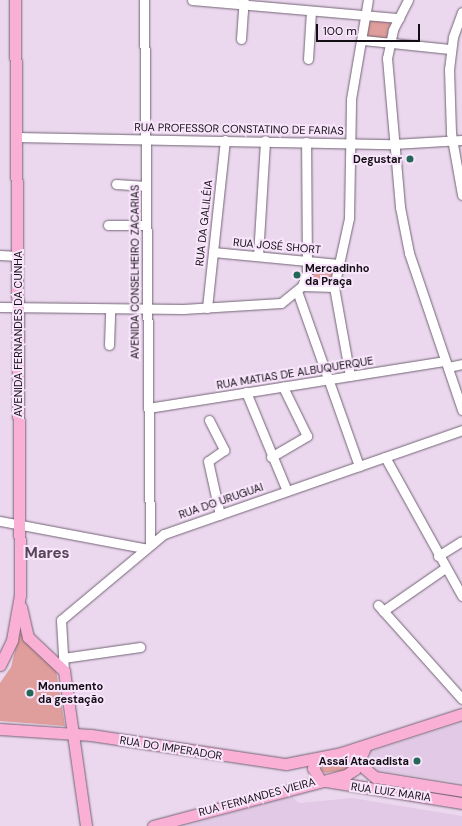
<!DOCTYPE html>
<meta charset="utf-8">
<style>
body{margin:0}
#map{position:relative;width:462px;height:826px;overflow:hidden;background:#ebd8ee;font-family:"DM Sans",sans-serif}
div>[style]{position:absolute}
.built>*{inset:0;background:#e2cae6}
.green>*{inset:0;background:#df9d9c}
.roads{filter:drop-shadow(0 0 1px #736376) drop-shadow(0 0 1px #736376)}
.minor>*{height:9px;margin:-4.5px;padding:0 4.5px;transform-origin:4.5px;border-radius:4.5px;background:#fff}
.major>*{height:11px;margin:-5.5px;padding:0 5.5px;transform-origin:5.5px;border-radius:5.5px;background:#faafd4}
.dots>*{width:11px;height:11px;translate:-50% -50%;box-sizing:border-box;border:2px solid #f8e5fb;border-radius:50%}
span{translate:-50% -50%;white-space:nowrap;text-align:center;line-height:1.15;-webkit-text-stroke:4px #f8e5fb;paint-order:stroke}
.street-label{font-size:11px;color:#130d14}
.poi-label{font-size:11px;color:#130d14;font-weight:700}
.right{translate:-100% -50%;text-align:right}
.left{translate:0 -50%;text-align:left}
.district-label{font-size:15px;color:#554658;font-weight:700}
.scale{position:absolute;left:316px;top:24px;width:104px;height:18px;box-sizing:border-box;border:2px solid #130d14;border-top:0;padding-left:5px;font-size:12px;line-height:14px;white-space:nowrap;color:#130d14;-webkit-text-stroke:3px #f8e5fb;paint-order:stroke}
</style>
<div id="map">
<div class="built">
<div style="clip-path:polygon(462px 722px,462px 783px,375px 770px,369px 752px)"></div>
<div style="clip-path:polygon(292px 796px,299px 803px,352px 798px,462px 816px,462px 826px,185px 826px)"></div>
</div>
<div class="green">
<div style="clip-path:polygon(370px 21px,393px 21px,386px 39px,365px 39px)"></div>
<div style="clip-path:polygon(310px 264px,334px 268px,330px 282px,312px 281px)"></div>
<div style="clip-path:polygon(19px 634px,24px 634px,56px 669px,65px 726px,0 721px,0 683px,11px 667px)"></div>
<div style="clip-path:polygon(344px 759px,350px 762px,347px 770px,325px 773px,321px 770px,323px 763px)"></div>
</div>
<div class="roads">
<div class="minor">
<div style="left:144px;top:0;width:544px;rotate:89.37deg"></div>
<div style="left:192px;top:0;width:208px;rotate:5deg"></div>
<div style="left:408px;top:0;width:34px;rotate:117deg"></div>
<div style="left:393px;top:30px;width:29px;rotate:102deg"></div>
<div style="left:387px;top:58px;width:150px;rotate:85deg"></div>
<div style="left:400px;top:207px;width:47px;rotate:78.9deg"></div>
<div style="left:409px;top:253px;width:166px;rotate:71.3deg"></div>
<div style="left:462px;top:12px;width:27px;rotate:110deg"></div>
<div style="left:453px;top:37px;width:32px;rotate:97deg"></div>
<div style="left:449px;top:69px;width:64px;rotate:88.2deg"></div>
<div style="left:451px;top:133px;width:63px;rotate:79.9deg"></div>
<div style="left:241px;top:39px;width:39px;rotate:-86deg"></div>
<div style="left:363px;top:40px;width:87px;rotate:5.9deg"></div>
<div style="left:308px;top:59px;width:48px;rotate:-86.4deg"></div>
<div style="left:16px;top:137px;width:377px;rotate:1.1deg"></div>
<div style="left:393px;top:144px;width:69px;rotate:-3.3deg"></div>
<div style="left:116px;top:184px;width:30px;rotate:4deg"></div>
<div style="left:108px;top:225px;width:38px"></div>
<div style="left:213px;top:252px;width:126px;rotate:5.5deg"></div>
<div style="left:0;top:255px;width:17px;rotate:3deg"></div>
<div style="left:258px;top:256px;width:116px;rotate:-86.5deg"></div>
<div style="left:302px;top:286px;width:32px;rotate:2deg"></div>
<div style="left:297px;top:291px;width:186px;rotate:70.5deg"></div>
<div style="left:0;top:307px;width:183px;rotate:0.6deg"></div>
<div style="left:183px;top:309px;width:98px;rotate:-3.5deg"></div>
<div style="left:281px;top:303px;width:27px;rotate:-39deg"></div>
<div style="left:302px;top:286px;width:15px;rotate:-70deg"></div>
<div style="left:307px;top:272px;width:130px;rotate:-90.4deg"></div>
<div style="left:207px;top:308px;width:169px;rotate:-83.9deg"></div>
<div style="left:109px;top:345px;width:36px;rotate:-88deg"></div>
<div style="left:448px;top:367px;width:14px;rotate:-12deg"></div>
<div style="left:350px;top:376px;width:90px;rotate:-100.2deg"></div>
<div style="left:334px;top:287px;width:71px;rotate:-77.7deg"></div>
<div style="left:349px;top:218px;width:119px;rotate:-89deg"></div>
<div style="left:351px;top:99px;width:100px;rotate:-80.3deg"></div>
<div style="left:246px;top:392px;width:107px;rotate:67.5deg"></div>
<div style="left:148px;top:408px;width:301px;rotate:-9deg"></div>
<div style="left:209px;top:420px;width:34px;rotate:63deg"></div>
<div style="left:224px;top:450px;width:19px;rotate:145deg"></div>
<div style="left:208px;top:461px;width:55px;rotate:77.5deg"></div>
<div style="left:271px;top:457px;width:42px;rotate:-30.3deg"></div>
<div style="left:307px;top:436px;width:55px;rotate:-116.1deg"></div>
<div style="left:385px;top:457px;width:159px;rotate:61deg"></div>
<div style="left:0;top:521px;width:146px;rotate:10.7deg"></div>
<div style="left:438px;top:556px;width:28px;rotate:-32deg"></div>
<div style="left:378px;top:605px;width:126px;rotate:48.2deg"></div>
<div style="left:383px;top:611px;width:75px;rotate:-34.7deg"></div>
<div style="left:63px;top:658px;width:78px;rotate:-8.1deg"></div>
<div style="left:64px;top:671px;width:51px;rotate:-93.4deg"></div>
<div style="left:61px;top:620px;width:134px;rotate:-39.9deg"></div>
<div style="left:164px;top:534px;width:316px;rotate:-19.2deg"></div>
</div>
<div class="major">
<div style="left:21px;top:607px;width:31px;rotate:77deg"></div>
<div style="left:28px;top:637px;width:50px;rotate:43.4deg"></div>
<div style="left:64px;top:671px;width:157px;rotate:81.9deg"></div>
<div style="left:0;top:665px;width:28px;rotate:-64deg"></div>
<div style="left:12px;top:640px;width:46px;rotate:-79.9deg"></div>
<div style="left:20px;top:595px;width:595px;rotate:-90.48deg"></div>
<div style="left:0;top:729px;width:91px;rotate:3.8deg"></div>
<div style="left:91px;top:735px;width:197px;rotate:8.5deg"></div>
<div style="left:286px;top:764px;width:56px;rotate:-11.3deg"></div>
<div style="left:341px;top:753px;width:127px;rotate:-17.9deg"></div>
<div style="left:317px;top:759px;width:10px;rotate:114deg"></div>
<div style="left:313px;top:768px;width:14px;rotate:60deg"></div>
<div style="left:354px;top:759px;width:28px;rotate:41deg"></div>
<div style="left:375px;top:777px;width:88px;rotate:9.1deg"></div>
<div style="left:326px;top:781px;width:138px;rotate:9.2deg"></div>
<div style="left:153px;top:826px;width:200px;rotate:-14.8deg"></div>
<div style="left:346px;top:775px;width:11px;rotate:-34deg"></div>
<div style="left:355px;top:769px;width:26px;rotate:-65deg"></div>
</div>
</div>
<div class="dots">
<div style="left:410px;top:159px;background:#246757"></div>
<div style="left:297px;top:275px;background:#246757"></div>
<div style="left:30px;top:693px;background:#246757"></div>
<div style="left:417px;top:761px;background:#246757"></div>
</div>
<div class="street-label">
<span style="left:239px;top:129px;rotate:1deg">RUA PROFESSOR CONSTATINO DE FARIAS</span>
<span style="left:204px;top:223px;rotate:-84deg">RUA DA GALILÉIA</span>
<span style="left:277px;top:246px;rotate:5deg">RUA JOSÉ SHORT</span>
<span style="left:135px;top:272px;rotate:-90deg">AVENIDA CONSELHEIRO ZACARIAS</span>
<span style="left:18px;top:334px;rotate:-90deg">AVENIDA FERNANDES DA CUNHA</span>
<span style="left:295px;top:373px;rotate:-9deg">RUA MATIAS DE ALBUQUERQUE</span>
<span style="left:221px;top:501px;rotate:-19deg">RUA DO URUGUAI</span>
<span style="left:171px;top:748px;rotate:9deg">RUA DO IMPERADOR</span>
<span style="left:391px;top:792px;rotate:8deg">RUA LUIZ MARIA</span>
<span style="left:257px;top:797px;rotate:-15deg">RUA FERNANDES VIEIRA</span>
</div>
<div class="poi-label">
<span class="right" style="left:402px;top:159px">Degustar</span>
<span class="left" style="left:305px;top:275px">Mercadinho<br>da Praça</span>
<span class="left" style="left:38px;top:693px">Monumento<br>da gestação</span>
<span class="right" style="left:409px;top:761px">Assaí Atacadista</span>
</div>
<div class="district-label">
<span style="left:47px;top:554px">Mares</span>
</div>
<div class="scale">100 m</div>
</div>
